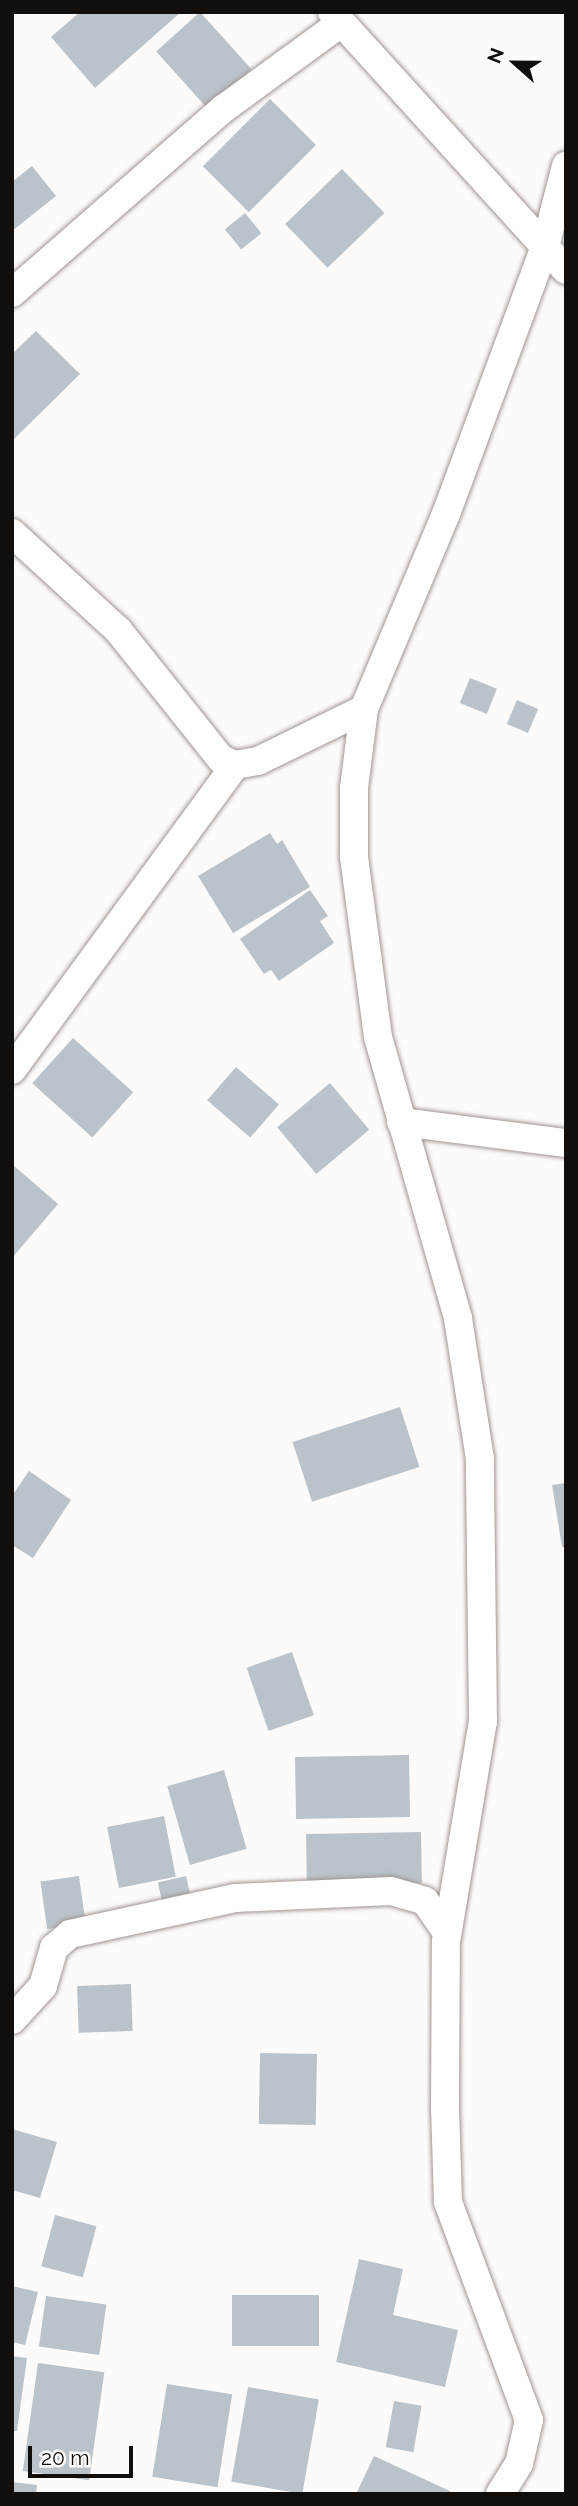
<!DOCTYPE html>
<style>
body{margin:0}
#map{position:relative;width:578px;height:2506px;overflow:hidden;background:#fdfbfa;font-family:Raleway,sans-serif}
div>[style]{position:absolute}
.building>*{inset:0;background:#bac3ca;transform-origin:0 0}
.roads{filter:drop-shadow(0 0 2px #a09591) drop-shadow(0 0 2px #a09591)}
.minor>*{height:28px;margin:-14px;padding:0 14px;transform-origin:14px;border-radius:14px;background:#fff}
span{translate:-50% -50%;white-space:nowrap;text-align:center;line-height:1.15;-webkit-text-stroke:7px #fdfbfa;paint-order:stroke}
.frame{position:absolute;inset:0;border:14px solid #120e0c;pointer-events:none}
.north{position:absolute;left:480px;top:28px;width:70px;height:70px;-webkit-text-stroke:5px #fdfbfa;paint-order:stroke;rotate:291deg;font-size:19px;font-weight:700;line-height:28px;text-align:center;color:#120e0c}
.north::after{content:'';display:block;margin:auto;width:24px;height:32px;background:#120e0c;clip-path:polygon(50% 0,100% 100%,50% 72%,0 100%)}
.scale{position:absolute;left:28px;top:2446px;width:105px;height:32px;box-sizing:border-box;border:4px solid #120e0c;border-top:0;padding-left:9px;font-size:21px;line-height:24px;white-space:nowrap;color:#120e0c;-webkit-text-stroke:5px #fdfbfa;paint-order:stroke}
</style>
<div id="map">
<div class="building">
<div style="clip-path:polygon(80px 12px,181px 12px,95px 88px,51px 37px)"></div>
<div style="left:200px;top:12px;width:77px;height:59px;rotate:48deg"></div>
<div style="left:270px;top:99px;width:65px;height:95px;rotate:45deg"></div>
<div style="clip-path:polygon(32px 166px,56px 196px,12px 231px,12px 182px)"></div>
<div style="left:342px;top:169px;width:61px;height:79px;rotate:46deg"></div>
<div style="left:245px;top:213px;width:26px;height:26px;rotate:51deg"></div>
<div style="clip-path:polygon(36px 331px,80px 374px,12px 441px,12px 354px)"></div>
<div style="left:470px;top:678px;width:29px;height:27px;rotate:22deg"></div>
<div style="left:517px;top:700px;width:23px;height:26px;rotate:23deg"></div>
<div style="clip-path:polygon(270px 833px,277px 844px,282px 840px,310px 887px,233px 933px,198px 876px)"></div>
<div style="clip-path:polygon(310px 890px,328px 916px,320px 921px,334px 943px,279px 981px,271px 970px,264px 974px,240px 939px)"></div>
<div style="left:73px;top:1038px;width:81px;height:61px;rotate:42deg"></div>
<div style="left:236px;top:1067px;width:57px;height:44px;rotate:41deg"></div>
<div style="left:330px;top:1083px;width:61px;height:69px;rotate:50deg"></div>
<div style="clip-path:polygon(12px 1164px,58px 1204px,12px 1258px)"></div>
<div style="left:400px;top:1407px;width:63px;height:113px;rotate:72deg"></div>
<div style="clip-path:polygon(29px 1471px,71px 1500px,33px 1558px,12px 1545px,12px 1496px)"></div>
<div style="clip-path:polygon(566px 1483px,566px 1547px,562px 1547px,552px 1485px)"></div>
<div style="left:292px;top:1652px;width:67px;height:48px;rotate:71deg"></div>
<div style="left:409px;top:1755px;width:62px;height:114px;rotate:89deg"></div>
<div style="left:224px;top:1770px;width:82px;height:59px;rotate:74deg"></div>
<div style="left:164px;top:1816px;width:62px;height:58px;rotate:79deg"></div>
<div style="left:421px;top:1832px;width:51px;height:115px;rotate:89deg"></div>
<div style="left:79px;top:1876px;width:48px;height:39px;rotate:82deg"></div>
<div style="left:186px;top:1876px;width:23px;height:29px;rotate:77deg"></div>
<div style="left:131px;top:1984px;width:47px;height:54px;rotate:88deg"></div>
<div style="left:260px;top:2053px;width:57px;height:71px;rotate:1deg"></div>
<div style="clip-path:polygon(12px 2129px,57px 2142px,40px 2198px,12px 2190px)"></div>
<div style="left:55px;top:2215px;width:43px;height:53px;rotate:15deg"></div>
<div style="clip-path:polygon(359px 2259px,403px 2269px,393px 2315px,458px 2330px,445px 2387px,336px 2362px)"></div>
<div style="clip-path:polygon(12px 2286px,38px 2292px,25px 2345px,12px 2342px)"></div>
<div style="left:232px;top:2295px;width:87px;height:51px"></div>
<div style="left:46px;top:2296px;width:61px;height:51px;rotate:8deg"></div>
<div style="clip-path:polygon(12px 2356px,27px 2358px,17px 2431px,12px 2431px)"></div>
<div style="left:38px;top:2363px;width:67px;height:109px;rotate:8deg"></div>
<div style="left:167px;top:2384px;width:66px;height:94px;rotate:9deg"></div>
<div style="left:248px;top:2387px;width:72px;height:96px;rotate:10deg"></div>
<div style="left:394px;top:2401px;width:28px;height:47px;rotate:10deg"></div>
<div style="clip-path:polygon(374px 2456px,450px 2491px,449px 2494px,356px 2494px)"></div>
<div style="clip-path:polygon(12px 2482px,37px 2485px,36px 2494px,12px 2494px)"></div>
</div>
<div class="roads">
<div class="minor">
<div style="left:332px;top:12px;width:348px;rotate:47.8deg"></div>
<div style="left:12px;top:293px;width:280px;rotate:-41.1deg"></div>
<div style="left:223px;top:109px;width:146px;rotate:-36.1deg"></div>
<div style="left:12px;top:533px;width:144px;rotate:42.5deg"></div>
<div style="left:118px;top:630px;width:165px;rotate:51.4deg"></div>
<div style="left:221px;top:759px;width:15px;rotate:23deg"></div>
<div style="left:235px;top:765px;width:23px;rotate:-10deg"></div>
<div style="left:258px;top:761px;width:118px;rotate:-26.1deg"></div>
<div style="left:12px;top:1070px;width:378px;rotate:-53.8deg"></div>
<div style="left:401px;top:1122px;width:166px;rotate:7.3deg"></div>
<div style="left:12px;top:2020px;width:46px;rotate:-47.6deg"></div>
<div style="left:43px;top:1986px;width:40px;rotate:-74deg"></div>
<div style="left:54px;top:1948px;width:21px;rotate:-41deg"></div>
<div style="left:70px;top:1934px;width:169px;rotate:-12.3deg"></div>
<div style="left:235px;top:1898px;width:156px;rotate:-2.6deg"></div>
<div style="left:391px;top:1891px;width:35px;rotate:16deg"></div>
<div style="left:425px;top:1901px;width:39px;rotate:55deg"></div>
<div style="left:500px;top:2494px;width:36px;rotate:-58deg"></div>
<div style="left:519px;top:2464px;width:45px;rotate:-77.2deg"></div>
<div style="left:529px;top:2420px;width:233px;rotate:-110.4deg"></div>
<div style="left:448px;top:2202px;width:93px;rotate:-91.8deg"></div>
<div style="left:445px;top:2109px;width:167px;rotate:-89.7deg"></div>
<div style="left:446px;top:1942px;width:223px;rotate:-80.5deg"></div>
<div style="left:483px;top:1722px;width:263px;rotate:-90.7deg"></div>
<div style="left:480px;top:1459px;width:143px;rotate:-98.9deg"></div>
<div style="left:458px;top:1318px;width:292px;rotate:-105.9deg"></div>
<div style="left:378px;top:1037px;width:183px;rotate:-97.6deg"></div>
<div style="left:354px;top:856px;width:68px;rotate:-90deg"></div>
<div style="left:354px;top:788px;width:80px;rotate:-82.8deg"></div>
<div style="left:364px;top:709px;width:212px;rotate:-67.2deg"></div>
<div style="left:446px;top:514px;width:285px;rotate:-69.7deg"></div>
<div style="left:545px;top:247px;width:84px;rotate:-75.5deg"></div>
</div>
</div>
<div class="frame"></div>
<div class="north">N</div>
<div class="scale">20 m</div>
</div>
